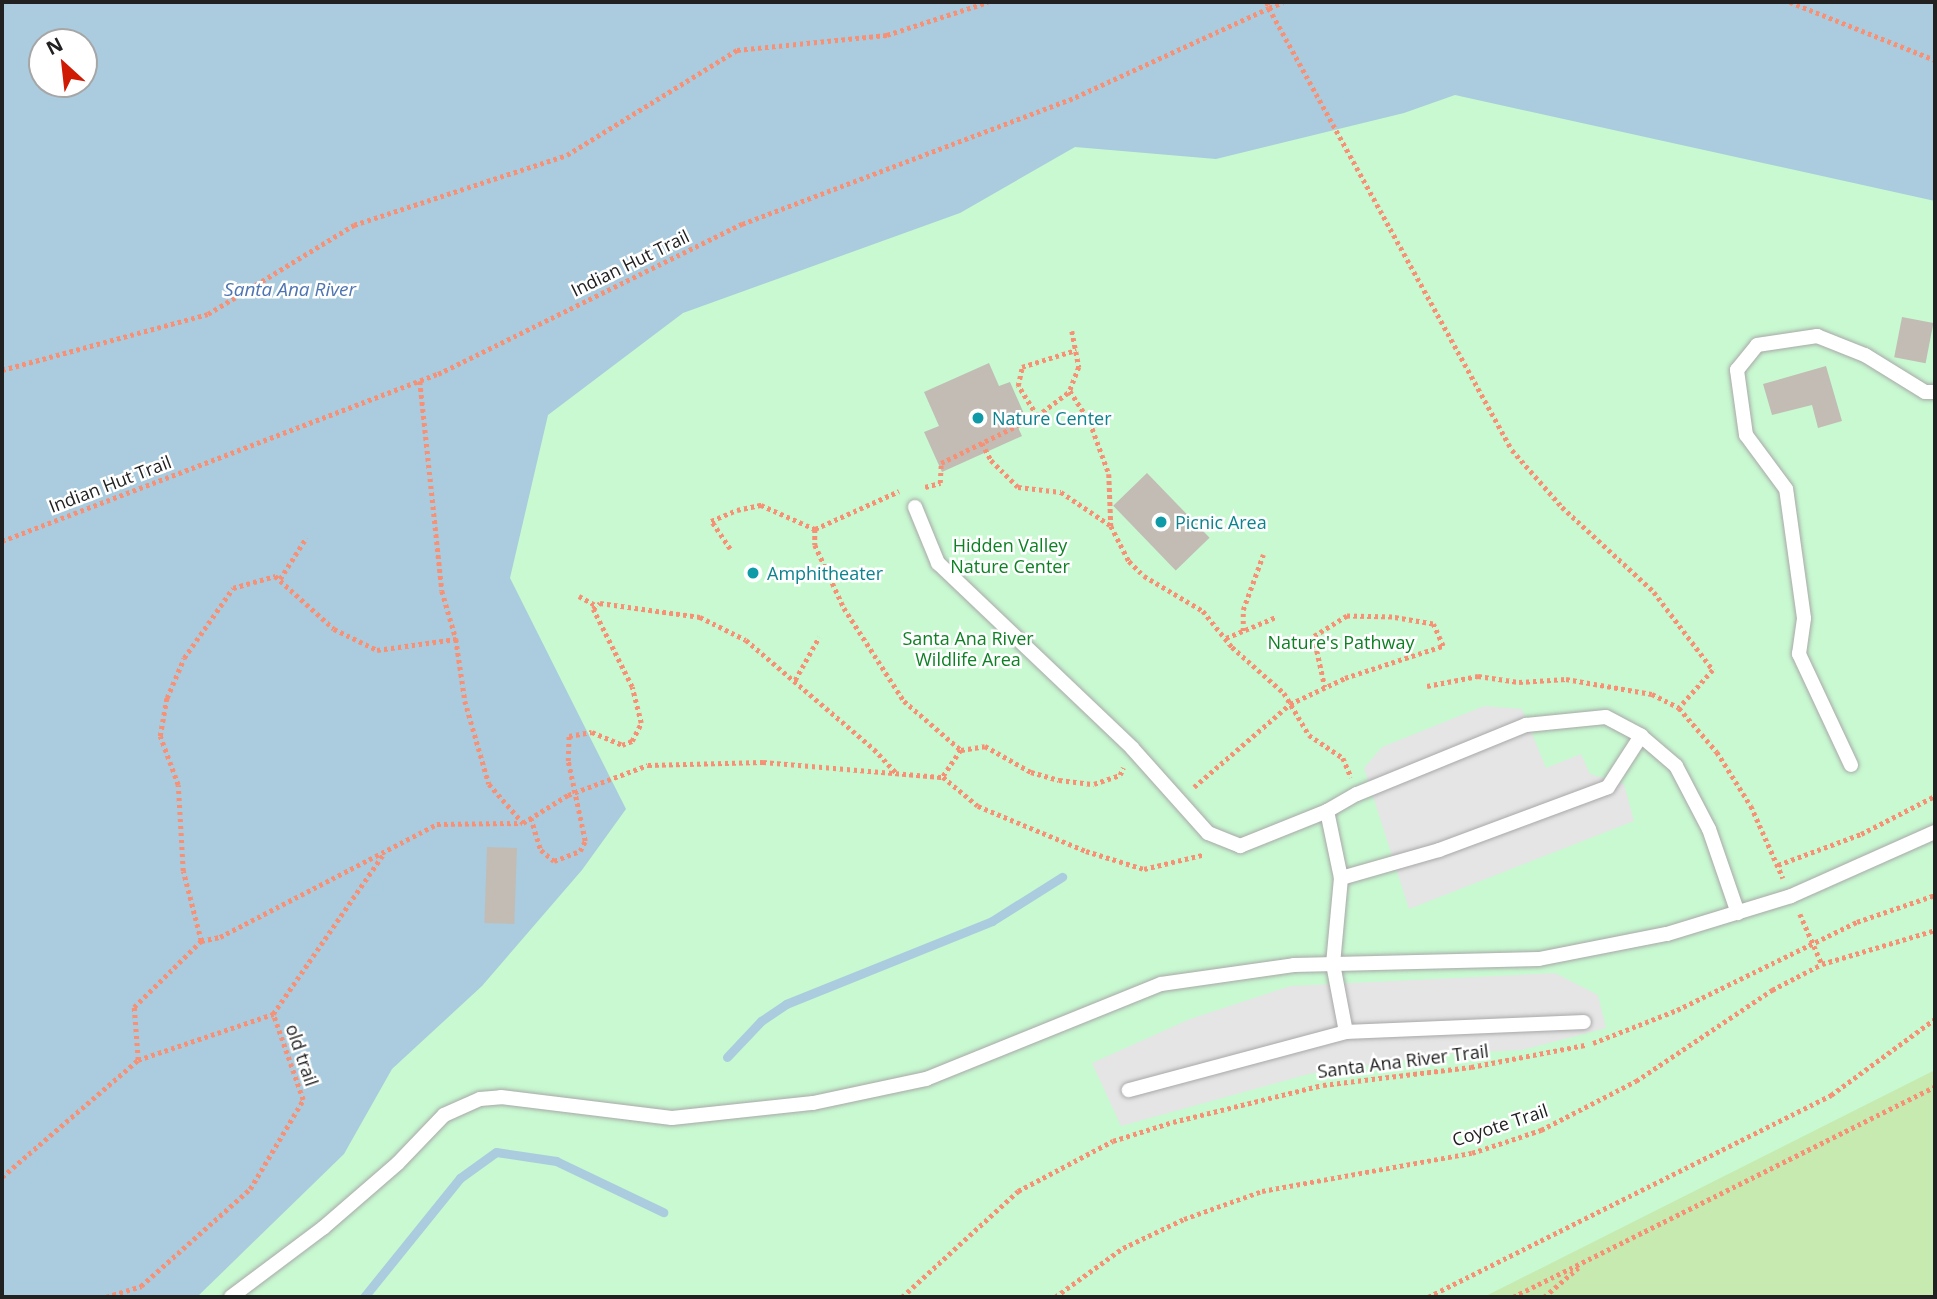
<!DOCTYPE html>
<style>
body{margin:0}
#map{position:relative;width:1937px;height:1299px;overflow:hidden;background:#f1efe8;font-family:"Open Sans",sans-serif}
div>[style]{position:absolute}
.grass>*{inset:0;background:#c6eab0}
.park>*{inset:0;background:#c8f9d1}
.parking>*{inset:0;background:#e5e5e5}
.water>*{inset:0;background:#aaccde}
.stream>*{height:9px;margin:-4.5px;padding:0 4.5px;transform-origin:4.5px;border-radius:4.5px;background:#aaccde}
.building>*{inset:0;background:#c2bcb5;transform-origin:0 0}
.path>*{height:4.5px;margin-top:-2.25px;transform-origin:0;background:repeating-linear-gradient(90deg,#f79074 0 3.5px,transparent 0 7px)}
.roads{filter:drop-shadow(0 0 2px #a8a8a8) drop-shadow(0 0 2px #a8a8a8)}
.service>*{height:14px;margin:-7px;padding:0 7px;transform-origin:7px;border-radius:7px;background:#fff}
.dots>*{width:19px;height:19px;translate:-50% -50%;box-sizing:border-box;border:4px solid #fff;border-radius:50%}
span{translate:-50% -50%;white-space:nowrap;text-align:center;line-height:1.15;-webkit-text-stroke:5px #fff;paint-order:stroke}
.street-label{font-size:18px;color:#212121}
.culture-label{font-size:18px;color:#0d838f}
.left{translate:0 -50%;text-align:left}
.park-label{font-size:18px;color:#0e8125}
.water-label{font-size:19px;color:#4e74b1;font-style:italic}
.frame{position:absolute;inset:0;border:4px solid #212121;pointer-events:none}
.north{position:absolute;left:28px;top:28px;width:70px;height:70px;box-sizing:border-box;background:#fff;border:2px solid #a6a6a6;border-radius:50%;rotate:333deg;font-size:19px;font-weight:700;line-height:28px;text-align:center;color:#212121}
.north::after{content:'';display:block;margin:auto;width:24px;height:32px;background:#cf1b04;clip-path:polygon(50% 0,100% 100%,50% 72%,0 100%)}
</style>
<div id="map">
<div class="grass">
<div style="clip-path:polygon(1935px 1060px,1935px 1297px,1455px 1297px)"></div>
</div>
<div class="park">
<div style="clip-path:polygon(evenodd,2px 2px,1935px 2px,1935px 1070px,1484px 1297px,2px 1297px,2px 2px,42px 42px,84px 42px,84px 84px,42px 84px,42px 42px)"></div>
</div>
<div class="parking">
<div style="clip-path:polygon(1484px 706px,1522px 709px,1546px 768px,1581px 754px,1590px 774px,1624px 784px,1634px 821px,1409px 909px,1364px 768px,1382px 747px)"></div>
<div style="clip-path:polygon(1555px 973px,1598px 995px,1606px 1028px,1522px 1050px,1446px 1054px,1309px 1074px,1121px 1126px,1092px 1063px,1190px 1019px,1290px 986px)"></div>
</div>
<div class="water">
<div style="clip-path:polygon(evenodd,2px 2px,1935px 2px,1935px 201px,1455px 95px,1404px 113px,1216px 159px,1075px 147px,960px 213px,683px 313px,548px 415px,510px 578px,626px 809px,582px 870px,482px 986px,392px 1069px,344px 1154px,197px 1297px,2px 1297px,2px 2px,42px 42px,84px 42px,84px 84px,42px 84px,42px 42px)"></div>
</div>
<div class="stream">
<div style="left:727px;top:1057px;width:50px;rotate:-46.6deg"></div>
<div style="left:761px;top:1021px;width:30px;rotate:-34deg"></div>
<div style="left:786px;top:1004px;width:222px;rotate:-21.9deg"></div>
<div style="left:992px;top:921px;width:83px;rotate:-32.2deg"></div>
<div style="left:364px;top:1297px;width:153px;rotate:-51.1deg"></div>
<div style="left:460px;top:1178px;width:44px;rotate:-35.8deg"></div>
<div style="left:496px;top:1152px;width:61px;rotate:8.5deg"></div>
<div style="left:556px;top:1161px;width:119px;rotate:25.5deg"></div>
</div>
<div class="building">
<div style="left:1902px;top:317px;width:32px;height:41px;rotate:11deg"></div>
<div style="clip-path:polygon(989px 363px,999px 386px,1010px 382px,1025px 416px,1015px 421px,1022px 436px,942px 472px,924px 432px,939px 426px,924px 392px)"></div>
<div style="clip-path:polygon(1826px 366px,1842px 421px,1818px 428px,1812px 405px,1772px 415px,1763px 384px)"></div>
<div style="left:1147px;top:473px;width:90px;height:47px;rotate:46deg"></div>
<div style="left:487px;top:847px;width:30px;height:76px;rotate:2deg"></div>
</div>
<div class="path">
<div style="left:1267px;top:2px;width:6px;rotate:72deg"></div>
<div style="left:1269px;top:8px;width:15px;rotate:-23deg"></div>
<div style="left:1790px;top:2px;width:156px;rotate:21.8deg"></div>
<div style="left:1072px;top:331px;width:37px;rotate:79deg"></div>
<div style="left:1079px;top:367px;width:26px;rotate:111deg"></div>
<div style="left:1070px;top:391px;width:37px;rotate:57deg"></div>
<div style="left:1090px;top:422px;width:55px;rotate:69.9deg"></div>
<div style="left:1109px;top:474px;width:52px;rotate:87.8deg"></div>
<div style="left:1111px;top:526px;width:39px;rotate:63deg"></div>
<div style="left:1129px;top:561px;width:21px;rotate:45deg"></div>
<div style="left:1144px;top:576px;width:69px;rotate:30.7deg"></div>
<div style="left:1203px;top:611px;width:46px;rotate:51.1deg"></div>
<div style="left:1232px;top:647px;width:69px;rotate:41.5deg"></div>
<div style="left:1284px;top:693px;width:49px;rotate:59.2deg"></div>
<div style="left:1309px;top:735px;width:41px;rotate:34.1deg"></div>
<div style="left:1343px;top:758px;width:21px;rotate:67deg"></div>
<div style="left:2px;top:370px;width:213px;rotate:-15.2deg"></div>
<div style="left:208px;top:314px;width:171px;rotate:-31.4deg"></div>
<div style="left:354px;top:225px;width:224px;rotate:-18.2deg"></div>
<div style="left:567px;top:155px;width:200px;rotate:-31.7deg"></div>
<div style="left:737px;top:50px;width:151px;rotate:-5.7deg"></div>
<div style="left:887px;top:35px;width:106px;rotate:-18.1deg"></div>
<div style="left:420px;top:381px;width:211px;rotate:84deg"></div>
<div style="left:442px;top:591px;width:50px;rotate:73.7deg"></div>
<div style="left:456px;top:639px;width:63px;rotate:81.7deg"></div>
<div style="left:465px;top:701px;width:86px;rotate:73.9deg"></div>
<div style="left:489px;top:784px;width:52px;rotate:48.9deg"></div>
<div style="left:523px;top:823px;width:53px;rotate:-31.9deg"></div>
<div style="left:568px;top:795px;width:85px;rotate:-20.6deg"></div>
<div style="left:648px;top:765px;width:115px;rotate:-1.5deg"></div>
<div style="left:763px;top:762px;width:181px;rotate:4.8deg"></div>
<div style="left:943px;top:777px;width:45px;rotate:39.6deg"></div>
<div style="left:978px;top:806px;width:117px;rotate:22.6deg"></div>
<div style="left:1086px;top:851px;width:61px;rotate:17.2deg"></div>
<div style="left:1144px;top:869px;width:60px;rotate:-13.6deg"></div>
<div style="left:1037px;top:416px;width:41px;rotate:-37.1deg"></div>
<div style="left:982px;top:443px;width:19px;rotate:62deg"></div>
<div style="left:991px;top:460px;width:38px;rotate:45deg"></div>
<div style="left:1018px;top:487px;width:43px;rotate:6.6deg"></div>
<div style="left:1061px;top:492px;width:59px;rotate:34deg"></div>
<div style="left:925px;top:487px;width:16px;rotate:-15deg"></div>
<div style="left:940px;top:483px;width:20px;rotate:-87deg"></div>
<div style="left:941px;top:463px;width:107px;rotate:-26.1deg"></div>
<div style="left:1037px;top:416px;width:36px;rotate:-122deg"></div>
<div style="left:1018px;top:386px;width:19px;rotate:-78deg"></div>
<div style="left:1022px;top:367px;width:57px;rotate:-17.5deg"></div>
<div style="left:815px;top:529px;width:16px;rotate:90deg"></div>
<div style="left:815px;top:545px;width:69px;rotate:65.3deg"></div>
<div style="left:844px;top:608px;width:111px;rotate:57.2deg"></div>
<div style="left:904px;top:701px;width:75px;rotate:40.7deg"></div>
<div style="left:961px;top:750px;width:32px;rotate:124deg"></div>
<div style="left:2px;top:541px;width:467px;rotate:-21deg"></div>
<div style="left:438px;top:374px;width:339px;rotate:-26.3deg"></div>
<div style="left:742px;top:224px;width:350px;rotate:-20.8deg"></div>
<div style="left:1069px;top:100px;width:220px;rotate:-24.7deg"></div>
<div style="left:1269px;top:8px;width:504px;rotate:61.2deg"></div>
<div style="left:1512px;top:450px;width:76px;rotate:48.7deg"></div>
<div style="left:1562px;top:507px;width:125px;rotate:42.7deg"></div>
<div style="left:1654px;top:592px;width:98px;rotate:52.9deg"></div>
<div style="left:1713px;top:670px;width:51px;rotate:131.8deg"></div>
<div style="left:1679px;top:708px;width:58px;rotate:49.2deg"></div>
<div style="left:1717px;top:752px;width:64px;rotate:57.8deg"></div>
<div style="left:1751px;top:806px;width:79px;rotate:66deg"></div>
<div style="left:730px;top:549px;width:34px;rotate:-124deg"></div>
<div style="left:711px;top:521px;width:28px;rotate:-23deg"></div>
<div style="left:737px;top:510px;width:25px;rotate:-12deg"></div>
<div style="left:761px;top:505px;width:59px;rotate:24deg"></div>
<div style="left:815px;top:529px;width:92px;rotate:-24.3deg"></div>
<div style="left:280px;top:579px;width:49px;rotate:-57.6deg"></div>
<div style="left:579px;top:596px;width:21px;rotate:29deg"></div>
<div style="left:1243px;top:631px;width:21px;rotate:-90deg"></div>
<div style="left:1243px;top:610px;width:59px;rotate:-70deg"></div>
<div style="left:1226px;top:638px;width:54px;rotate:-22.8deg"></div>
<div style="left:795px;top:680px;width:49px;rotate:-60.8deg"></div>
<div style="left:1427px;top:686px;width:52px;rotate:-11.1deg"></div>
<div style="left:1478px;top:676px;width:41px;rotate:8.3deg"></div>
<div style="left:1519px;top:682px;width:47px;rotate:-3.7deg"></div>
<div style="left:1566px;top:679px;width:87px;rotate:9.9deg"></div>
<div style="left:1652px;top:694px;width:30px;rotate:27deg"></div>
<div style="left:961px;top:750px;width:24px;rotate:-9deg"></div>
<div style="left:985px;top:746px;width:53px;rotate:29.5deg"></div>
<div style="left:1031px;top:772px;width:29px;rotate:16deg"></div>
<div style="left:1059px;top:780px;width:35px;rotate:7deg"></div>
<div style="left:1094px;top:784px;width:28px;rotate:-19deg"></div>
<div style="left:1120px;top:775px;width:8px;rotate:-67deg"></div>
<div style="left:1194px;top:787px;width:127px;rotate:-40.8deg"></div>
<div style="left:1290px;top:704px;width:61px;rotate:-25.3deg"></div>
<div style="left:1345px;top:678px;width:103px;rotate:-18.1deg"></div>
<div style="left:1443px;top:646px;width:24px;rotate:-114deg"></div>
<div style="left:1433px;top:624px;width:42px;rotate:-170.3deg"></div>
<div style="left:1392px;top:617px;width:45px;rotate:-178.7deg"></div>
<div style="left:1347px;top:616px;width:39px;rotate:148deg"></div>
<div style="left:1314px;top:637px;width:51px;rotate:77.6deg"></div>
<div style="left:531px;top:818px;width:34px;rotate:73deg"></div>
<div style="left:541px;top:850px;width:17px;rotate:40deg"></div>
<div style="left:554px;top:861px;width:28px;rotate:-21deg"></div>
<div style="left:580px;top:851px;width:11px;rotate:-63deg"></div>
<div style="left:585px;top:841px;width:82px;rotate:-102deg"></div>
<div style="left:568px;top:761px;width:25px;rotate:-88deg"></div>
<div style="left:569px;top:736px;width:23px;rotate:-10deg"></div>
<div style="left:592px;top:732px;width:33px;rotate:23deg"></div>
<div style="left:622px;top:745px;width:11px;rotate:-22deg"></div>
<div style="left:632px;top:741px;width:20px;rotate:-63deg"></div>
<div style="left:641px;top:723px;width:37px;rotate:-104deg"></div>
<div style="left:632px;top:687px;width:87px;rotate:-116.6deg"></div>
<div style="left:593px;top:609px;width:9px;rotate:-41deg"></div>
<div style="left:600px;top:603px;width:101px;rotate:8deg"></div>
<div style="left:700px;top:617px;width:51px;rotate:26.6deg"></div>
<div style="left:746px;top:640px;width:168px;rotate:40.4deg"></div>
<div style="left:874px;top:749px;width:34px;rotate:47deg"></div>
<div style="left:1778px;top:865px;width:89px;rotate:-20.5deg"></div>
<div style="left:1861px;top:834px;width:83px;rotate:-27.2deg"></div>
<div style="left:1800px;top:914px;width:55px;rotate:66.3deg"></div>
<div style="left:201px;top:941px;width:19px;rotate:-12deg"></div>
<div style="left:220px;top:937px;width:245px;rotate:-27.5deg"></div>
<div style="left:437px;top:824px;width:85px;rotate:-0.7deg"></div>
<div style="left:1593px;top:1043px;width:90px;rotate:-21.4deg"></div>
<div style="left:1677px;top:1010px;width:200px;rotate:-26.1deg"></div>
<div style="left:1857px;top:922px;width:83px;rotate:-19.1deg"></div>
<div style="left:138px;top:1060px;width:53px;rotate:-94.3deg"></div>
<div style="left:134px;top:1007px;width:94px;rotate:-44.6deg"></div>
<div style="left:201px;top:941px;width:72px;rotate:-104.4deg"></div>
<div style="left:183px;top:871px;width:86px;rotate:-93.3deg"></div>
<div style="left:178px;top:785px;width:52px;rotate:-110.2deg"></div>
<div style="left:160px;top:736px;width:39px;rotate:-80deg"></div>
<div style="left:167px;top:698px;width:43px;rotate:-67deg"></div>
<div style="left:184px;top:658px;width:85px;rotate:-55deg"></div>
<div style="left:233px;top:588px;width:44px;rotate:-15.9deg"></div>
<div style="left:275px;top:576px;width:79px;rotate:41.9deg"></div>
<div style="left:334px;top:629px;width:48px;rotate:26deg"></div>
<div style="left:377px;top:650px;width:80px;rotate:-7.9deg"></div>
<div style="left:2px;top:1177px;width:179px;rotate:-40.7deg"></div>
<div style="left:138px;top:1060px;width:143px;rotate:-18.8deg"></div>
<div style="left:106px;top:1297px;width:37px;rotate:-17deg"></div>
<div style="left:141px;top:1286px;width:146px;rotate:-41.7deg"></div>
<div style="left:250px;top:1189px;width:104px;rotate:-59.2deg"></div>
<div style="left:303px;top:1100px;width:91px;rotate:-109.2deg"></div>
<div style="left:273px;top:1014px;width:196px;rotate:-55.4deg"></div>
<div style="left:902px;top:1297px;width:157px;rotate:-42.4deg"></div>
<div style="left:1018px;top:1191px;width:107px;rotate:-27.8deg"></div>
<div style="left:1113px;top:1141px;width:63px;rotate:-17.6deg"></div>
<div style="left:1173px;top:1122px;width:154px;rotate:-13.9deg"></div>
<div style="left:1323px;top:1085px;width:149px;rotate:-6.9deg"></div>
<div style="left:1471px;top:1067px;width:116px;rotate:-10.9deg"></div>
<div style="left:1055px;top:1297px;width:84px;rotate:-35.8deg"></div>
<div style="left:1123px;top:1248px;width:68px;rotate:-25.4deg"></div>
<div style="left:1184px;top:1219px;width:83px;rotate:-19.7deg"></div>
<div style="left:1262px;top:1191px;width:213px;rotate:-10.3deg"></div>
<div style="left:1472px;top:1153px;width:73px;rotate:-18.4deg"></div>
<div style="left:1541px;top:1130px;width:107px;rotate:-27.3deg"></div>
<div style="left:1636px;top:1081px;width:164px;rotate:-33.8deg"></div>
<div style="left:1772px;top:990px;width:56px;rotate:-27.5deg"></div>
<div style="left:1822px;top:964px;width:118px;rotate:-16.7deg"></div>
<div style="left:1428px;top:1297px;width:451px;rotate:-26.6deg"></div>
<div style="left:1831px;top:1095px;width:129px;rotate:-36.2deg"></div>
<div style="left:1513px;top:1297px;width:471px;rotate:-26.5deg"></div>
<div style="left:1544px;top:1297px;width:45px;rotate:-40.5deg"></div>
</div>
<div class="roads">
<div class="service">
<div style="left:915px;top:507px;width:61px;rotate:67.7deg"></div>
<div style="left:938px;top:563px;width:268px;rotate:43.6deg"></div>
<div style="left:1132px;top:748px;width:114px;rotate:48.2deg"></div>
<div style="left:1208px;top:833px;width:35px;rotate:22deg"></div>
<div style="left:1240px;top:846px;width:94px;rotate:-21.9deg"></div>
<div style="left:1327px;top:811px;width:68px;rotate:78.2deg"></div>
<div style="left:1341px;top:878px;width:86px;rotate:95.3deg"></div>
<div style="left:1333px;top:964px;width:69px;rotate:79.2deg"></div>
<div style="left:1346px;top:1032px;width:225px;rotate:165deg"></div>
<div style="left:1851px;top:765px;width:123px;rotate:-115.1deg"></div>
<div style="left:1799px;top:654px;width:36px;rotate:-82deg"></div>
<div style="left:1804px;top:618px;width:130px;rotate:-97.9deg"></div>
<div style="left:1786px;top:489px;width:67px;rotate:-126.5deg"></div>
<div style="left:1746px;top:435px;width:66px;rotate:-97.9deg"></div>
<div style="left:1737px;top:370px;width:32px;rotate:-51deg"></div>
<div style="left:1757px;top:345px;width:61px;rotate:-8.5deg"></div>
<div style="left:1817px;top:336px;width:52px;rotate:21.6deg"></div>
<div style="left:1865px;top:355px;width:70px;rotate:31.7deg"></div>
<div style="left:1925px;top:392px;width:10px"></div>
<div style="left:1327px;top:811px;width:34px;rotate:-30deg"></div>
<div style="left:1357px;top:794px;width:183px;rotate:-22.2deg"></div>
<div style="left:1526px;top:725px;width:80px;rotate:-5.7deg"></div>
<div style="left:1606px;top:717px;width:40px;rotate:28deg"></div>
<div style="left:1641px;top:736px;width:46px;rotate:40.6deg"></div>
<div style="left:1676px;top:766px;width:71px;rotate:62.4deg"></div>
<div style="left:1709px;top:829px;width:89px;rotate:71deg"></div>
<div style="left:1341px;top:878px;width:102px;rotate:-15.9deg"></div>
<div style="left:1439px;top:850px;width:180px;rotate:-20.4deg"></div>
<div style="left:1608px;top:787px;width:61px;rotate:-57.1deg"></div>
<div style="left:1346px;top:1032px;width:238px;rotate:-2.4deg"></div>
<div style="left:231px;top:1297px;width:115px;rotate:-36.9deg"></div>
<div style="left:323px;top:1228px;width:99px;rotate:-40.9deg"></div>
<div style="left:398px;top:1163px;width:66px;rotate:-46.2deg"></div>
<div style="left:444px;top:1115px;width:39px;rotate:-24deg"></div>
<div style="left:480px;top:1099px;width:21px;rotate:-5deg"></div>
<div style="left:501px;top:1097px;width:172px;rotate:7deg"></div>
<div style="left:672px;top:1118px;width:142px;rotate:-6.1deg"></div>
<div style="left:813px;top:1103px;width:116px;rotate:-12deg"></div>
<div style="left:926px;top:1079px;width:253px;rotate:-22deg"></div>
<div style="left:1161px;top:984px;width:134px;rotate:-8.1deg"></div>
<div style="left:1294px;top:965px;width:245px;rotate:-1.4deg"></div>
<div style="left:1539px;top:959px;width:130px;rotate:-11.1deg"></div>
<div style="left:1667px;top:934px;width:130px;rotate:-17deg"></div>
<div style="left:1791px;top:896px;width:158px;rotate:-24deg"></div>
</div>
</div>
<div class="dots">
<div style="left:978px;top:418px;background:#0f9aa8"></div>
<div style="left:1161px;top:522px;background:#0f9aa8"></div>
<div style="left:753px;top:573px;background:#0f9aa8"></div>
</div>
<div class="street-label">
<span style="left:630px;top:263px;rotate:-26deg">Indian Hut Trail</span>
<span style="left:110px;top:484px;rotate:-21deg">Indian Hut Trail</span>
<span style="left:302px;top:1055px;rotate:71deg">old trail</span>
<span style="left:1403px;top:1061px;rotate:-7deg">Santa Ana River Trail</span>
<span style="left:1500px;top:1125px;rotate:-18deg">Coyote Trail</span>
</div>
<div class="culture-label">
<span class="left" style="left:992px;top:418px">Nature Center</span>
<span class="left" style="left:1175px;top:522px">Picnic Area</span>
<span class="left" style="left:767px;top:573px">Amphitheater</span>
</div>
<div class="park-label">
<span style="left:1010px;top:556px">Hidden Valley<br>Nature Center</span>
<span style="left:968px;top:649px">Santa Ana River<br>Wildlife Area</span>
<span style="left:1341px;top:642px">Nature's Pathway</span>
</div>
<div class="water-label">
<span style="left:290px;top:290px">Santa Ana River</span>
</div>
<div class="frame"></div>
<div class="north">N</div>
</div>
